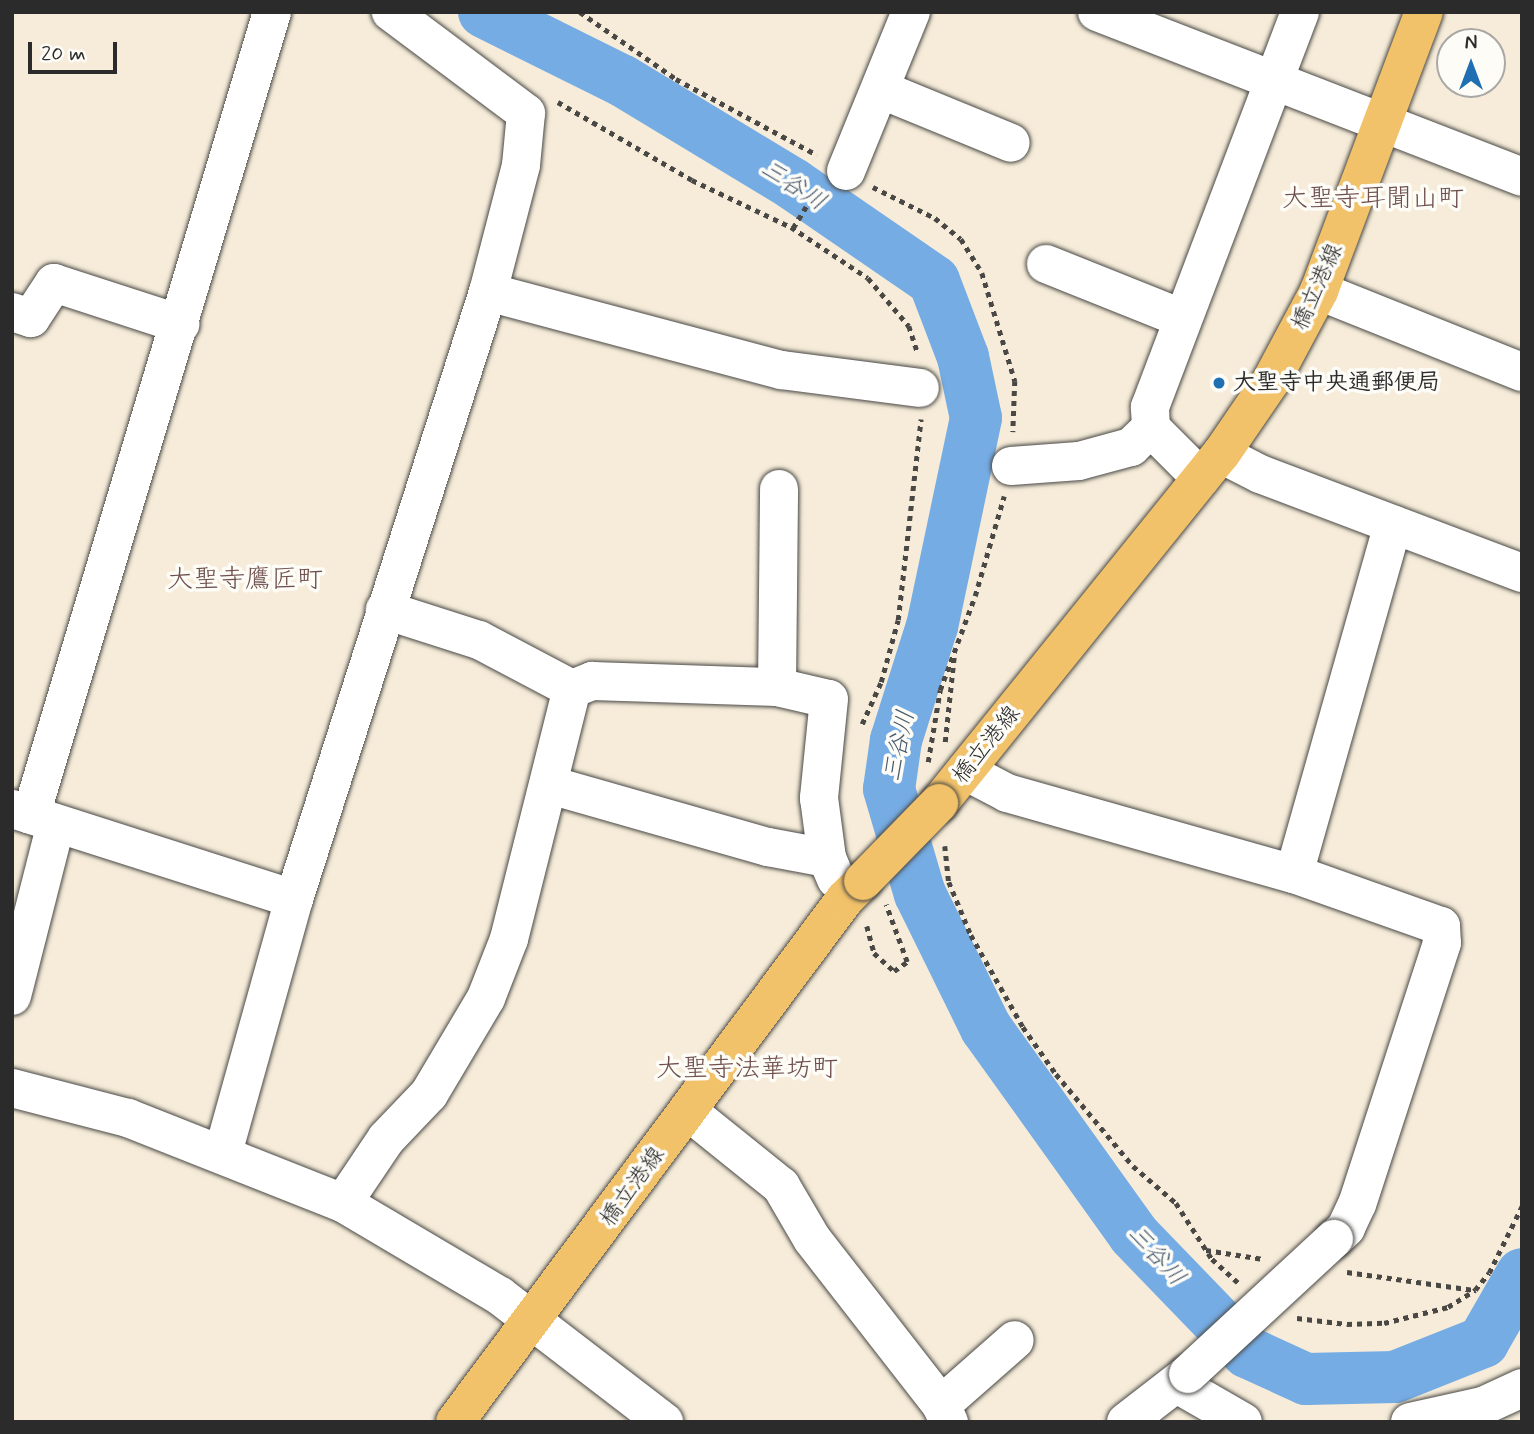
<!DOCTYPE html>
<meta charset="utf-8">
<style>
body{margin:0}
#map{position:relative;width:1534px;height:1434px;overflow:hidden;background:#f6ecd9;font-family:Mynerve,"Klee One",sans-serif}
div>[style]{position:absolute}
.river>*{height:52px;margin:-26px;padding:0 26px;transform-origin:26px;border-radius:26px;background:#75ace4}
.path>*{height:4.5px;margin-top:-2.25px;transform-origin:0;background:repeating-linear-gradient(90deg,#494845 0 5px,transparent 0 10px)}
.roads{filter:drop-shadow(0 0 2px #494845) drop-shadow(0 0 2px #494845)}
.minor>*{height:38px;margin:-19px;padding:0 19px;transform-origin:19px;border-radius:19px;background:#fff}
.major>*{height:38px;margin:-19px;padding:0 19px;transform-origin:19px;border-radius:19px;background:#f2c26a}
.bridges{filter:drop-shadow(0 0 2px #494845) drop-shadow(0 0 2px #494845)}
.minor-bridge>*{height:38px;margin:-19px;padding:0 19px;transform-origin:19px;border-radius:19px;background:#fff}
.major-bridge>*{height:38px;margin:-19px;padding:0 19px;transform-origin:19px;border-radius:19px;background:#f2c26a}
.dots>*{width:19px;height:19px;translate:-50% -50%;box-sizing:border-box;border:4px solid #fdfcf7;border-radius:50%}
span{translate:-50% -50%;white-space:nowrap;text-align:center;line-height:1.15;-webkit-text-stroke:7px #fdfcf7;paint-order:stroke}
.street-label{font-size:23px;color:#2b2b2b}
.poi-label{font-size:23px;color:#2b2b2b;font-weight:700}
.left{translate:0 -50%;text-align:left}
.water-label{font-size:24px;color:#45586c;font-style:italic}
.quarter-label{font-size:26px;color:#6e4f4c}
.frame{position:absolute;inset:0;border:14px solid #2b2b2b;pointer-events:none}
.north{position:absolute;left:1436px;top:28px;width:70px;height:70px;box-sizing:border-box;background:#fdfcf7;border:2px solid #a9a8a5;border-radius:50%;rotate:0deg;font-size:19px;font-weight:700;line-height:28px;text-align:center;color:#2b2b2b}
.north::after{content:'';display:block;margin:auto;width:24px;height:32px;background:#1f6fb2;clip-path:polygon(50% 0,100% 100%,50% 72%,0 100%)}
.scale{position:absolute;left:28px;top:42px;width:89px;height:32px;box-sizing:border-box;border:4px solid #2b2b2b;border-top:0;padding-left:9px;font-size:21px;line-height:24px;white-space:nowrap;color:#2b2b2b;-webkit-text-stroke:5px #fdfcf7;paint-order:stroke}
</style>
<div id="map">
<div class="river">
<div style="left:484px;top:12px;width:155px;rotate:26.4deg"></div>
<div style="left:623px;top:81px;width:199px;rotate:31.2deg"></div>
<div style="left:793px;top:184px;width:171px;rotate:34.5deg"></div>
<div style="left:934px;top:281px;width:81px;rotate:69.1deg"></div>
<div style="left:963px;top:357px;width:62px;rotate:78deg"></div>
<div style="left:976px;top:418px;width:213px;rotate:101.9deg"></div>
<div style="left:932px;top:626px;width:120px;rotate:107.5deg"></div>
<div style="left:896px;top:740px;width:49px;rotate:98.1deg"></div>
<div style="left:889px;top:789px;width:109px;rotate:73.6deg"></div>
<div style="left:920px;top:894px;width:149px;rotate:63.8deg"></div>
<div style="left:986px;top:1028px;width:254px;rotate:54.4deg"></div>
<div style="left:1134px;top:1235px;width:163px;rotate:46deg"></div>
<div style="left:1247px;top:1352px;width:65px;rotate:24.6deg"></div>
<div style="left:1306px;top:1379px;width:89px;rotate:-1.3deg"></div>
<div style="left:1395px;top:1377px;width:95px;rotate:-21.7deg"></div>
<div style="left:1483px;top:1342px;width:78px;rotate:-60.2deg"></div>
</div>
<div class="path">
<div style="left:580px;top:12px;width:117px;rotate:34.9deg"></div>
<div style="left:676px;top:79px;width:160px;rotate:28.3deg"></div>
<div style="left:558px;top:102px;width:155px;rotate:30.2deg"></div>
<div style="left:692px;top:180px;width:110px;rotate:25.4deg"></div>
<div style="left:791px;top:227px;width:92px;rotate:33.5deg"></div>
<div style="left:868px;top:278px;width:63px;rotate:49.5deg"></div>
<div style="left:909px;top:326px;width:29px;rotate:72deg"></div>
<div style="left:873px;top:187px;width:69px;rotate:26.6deg"></div>
<div style="left:935px;top:218px;width:33px;rotate:39deg"></div>
<div style="left:961px;top:239px;width:40px;rotate:58deg"></div>
<div style="left:982px;top:273px;width:113px;rotate:73deg"></div>
<div style="left:1015px;top:381px;width:51px;rotate:92.2deg"></div>
<div style="left:793px;top:228px;width:48px;rotate:-58.6deg"></div>
<div style="left:862px;top:724px;width:46px;rotate:-65.7deg"></div>
<div style="left:881px;top:682px;width:64px;rotate:-74.7deg"></div>
<div style="left:898px;top:620px;width:202px;rotate:-83.5deg"></div>
<div style="left:945px;top:742px;width:85px;rotate:-84deg"></div>
<div style="left:928px;top:762px;width:73px;rotate:-80.5deg"></div>
<div style="left:940px;top:690px;width:100px;rotate:-69.6deg"></div>
<div style="left:975px;top:596px;width:104px;rotate:-73.8deg"></div>
<div style="left:945px;top:846px;width:36px;rotate:84deg"></div>
<div style="left:949px;top:882px;width:57px;rotate:67.5deg"></div>
<div style="left:971px;top:935px;width:106px;rotate:60.5deg"></div>
<div style="left:1023px;top:1027px;width:57px;rotate:54.9deg"></div>
<div style="left:1056px;top:1074px;width:120px;rotate:50.1deg"></div>
<div style="left:1133px;top:1166px;width:57px;rotate:40.7deg"></div>
<div style="left:1176px;top:1203px;width:67px;rotate:57.3deg"></div>
<div style="left:1212px;top:1259px;width:36px;rotate:42deg"></div>
<div style="left:867px;top:926px;width:28px;rotate:75deg"></div>
<div style="left:874px;top:953px;width:27px;rotate:42deg"></div>
<div style="left:894px;top:971px;width:16px;rotate:-35deg"></div>
<div style="left:907px;top:962px;width:61px;rotate:-110.2deg"></div>
<div style="left:1206px;top:1250px;width:58px;rotate:9deg"></div>
<div style="left:1347px;top:1272px;width:128px;rotate:8.1deg"></div>
<div style="left:1297px;top:1318px;width:50px;rotate:6.8deg"></div>
<div style="left:1347px;top:1324px;width:37px;rotate:-2deg"></div>
<div style="left:1384px;top:1323px;width:66px;rotate:-14deg"></div>
<div style="left:1448px;top:1307px;width:32px;rotate:-32deg"></div>
<div style="left:1475px;top:1290px;width:22px;rotate:-51deg"></div>
<div style="left:1489px;top:1273px;width:75px;rotate:-63.8deg"></div>
</div>
<div class="roads">
<div class="minor">
<div style="left:1097px;top:12px;width:456px;rotate:21.2deg"></div>
<div style="left:882px;top:90px;width:139px;rotate:22.3deg"></div>
<div style="left:846px;top:171px;width:172px;rotate:-67.8deg"></div>
<div style="left:1046px;top:264px;width:145px;rotate:21.8deg"></div>
<div style="left:1319px;top:291px;width:219px;rotate:21.8deg"></div>
<div style="left:488px;top:292px;width:304px;rotate:14.9deg"></div>
<div style="left:782px;top:370px;width:139px;rotate:7.4deg"></div>
<div style="left:12px;top:312px;width:20px;rotate:18deg"></div>
<div style="left:31px;top:318px;width:42px;rotate:-56.7deg"></div>
<div style="left:54px;top:283px;width:133px;rotate:18deg"></div>
<div style="left:1221px;top:454px;width:44px;rotate:27.1deg"></div>
<div style="left:1260px;top:474px;width:280px;rotate:20.7deg"></div>
<div style="left:1011px;top:466px;width:68px;rotate:-4.2deg"></div>
<div style="left:1079px;top:461px;width:54px;rotate:-15.1deg"></div>
<div style="left:1131px;top:447px;width:28px;rotate:-44deg"></div>
<div style="left:1201px;top:478px;width:71px;rotate:-135deg"></div>
<div style="left:1151px;top:428px;width:21px;rotate:-93deg"></div>
<div style="left:1150px;top:407px;width:423px;rotate:-69.2deg"></div>
<div style="left:777px;top:687px;width:198px;rotate:-89.4deg"></div>
<div style="left:572px;top:689px;width:22px;rotate:-22deg"></div>
<div style="left:592px;top:681px;width:185px;rotate:1.9deg"></div>
<div style="left:777px;top:687px;width:53px;rotate:13deg"></div>
<div style="left:829px;top:699px;width:100px;rotate:95.8deg"></div>
<div style="left:819px;top:798px;width:61px;rotate:82.4deg"></div>
<div style="left:965px;top:771px;width:47px;rotate:27.6deg"></div>
<div style="left:1007px;top:793px;width:298px;rotate:15.8deg"></div>
<div style="left:1294px;top:874px;width:156px;rotate:19.5deg"></div>
<div style="left:1441px;top:926px;width:17px;rotate:87deg"></div>
<div style="left:1442px;top:943px;width:274px;rotate:108deg"></div>
<div style="left:1357px;top:1204px;width:26px;rotate:115deg"></div>
<div style="left:1346px;top:1228px;width:16px;rotate:137deg"></div>
<div style="left:550px;top:785px;width:227px;rotate:15.9deg"></div>
<div style="left:768px;top:847px;width:60px;rotate:10.6deg"></div>
<div style="left:827px;top:858px;width:23px;rotate:67deg"></div>
<div style="left:12px;top:809px;width:296px;rotate:17.7deg"></div>
<div style="left:31px;top:815px;width:838px;rotate:-73.29deg"></div>
<div style="left:1294px;top:874px;width:363px;rotate:-74.2deg"></div>
<div style="left:12px;top:996px;width:178px;rotate:-75.7deg"></div>
<div style="left:12px;top:1088px;width:120px;rotate:14.5deg"></div>
<div style="left:128px;top:1118px;width:231px;rotate:21.6deg"></div>
<div style="left:343px;top:1203px;width:182px;rotate:30.6deg"></div>
<div style="left:500px;top:1296px;width:207px;rotate:37.5deg"></div>
<div style="left:689px;top:1112px;width:118px;rotate:38.8deg"></div>
<div style="left:781px;top:1186px;width:61px;rotate:59.7deg"></div>
<div style="left:812px;top:1239px;width:210px;rotate:52.1deg"></div>
<div style="left:941px;top:1405px;width:19px;rotate:65deg"></div>
<div style="left:223px;top:1153px;width:264px;rotate:-74.4deg"></div>
<div style="left:294px;top:899px;width:637px;rotate:-72.28deg"></div>
<div style="left:488px;top:292px;width:131px;rotate:-75.4deg"></div>
<div style="left:521px;top:165px;width:52px;rotate:-84.5deg"></div>
<div style="left:526px;top:113px;width:169px;rotate:-143.2deg"></div>
<div style="left:343px;top:1203px;width:77px;rotate:-56.1deg"></div>
<div style="left:386px;top:1139px;width:62px;rotate:-46.3deg"></div>
<div style="left:429px;top:1094px;width:112px;rotate:-59.3deg"></div>
<div style="left:486px;top:998px;width:63px;rotate:-68.7deg"></div>
<div style="left:509px;top:939px;width:258px;rotate:-75.9deg"></div>
<div style="left:572px;top:689px;width:105px;rotate:-152.2deg"></div>
<div style="left:479px;top:640px;width:99px;rotate:-162.3deg"></div>
<div style="left:1177px;top:1384px;width:76px;rotate:29.9deg"></div>
<div style="left:941px;top:1405px;width:98px;rotate:-41.3deg"></div>
<div style="left:1126px;top:1422px;width:78px;rotate:-37.7deg"></div>
<div style="left:1410px;top:1422px;width:75px;rotate:-12.4deg"></div>
<div style="left:1483px;top:1406px;width:43px;rotate:-24.8deg"></div>
</div>
<div class="major">
<div style="left:939px;top:803px;width:449px;rotate:-51.1deg"></div>
<div style="left:1221px;top:454px;width:88px;rotate:-55.6deg"></div>
<div style="left:1271px;top:381px;width:102px;rotate:-61.9deg"></div>
<div style="left:1319px;top:291px;width:298px;rotate:-69.4deg"></div>
<div style="left:455px;top:1422px;width:652px;rotate:-53.29deg"></div>
<div style="left:845px;top:899px;width:25px;rotate:-45deg"></div>
</div>
</div>
<div class="bridges">
<div class="minor-bridge">
<div style="left:1188px;top:1374px;width:199px;rotate:-42.8deg"></div>
</div>
<div class="major-bridge">
<div style="left:863px;top:881px;width:109px;rotate:-45.7deg"></div>
</div>
</div>
<div class="dots">
<div style="left:1219px;top:383px;background:#1f6fb2"></div>
</div>
<div class="street-label">
<span style="left:1318px;top:287px;rotate:-66deg">橋立港線</span>
<span style="left:987px;top:745px;rotate:-51deg">橋立港線</span>
<span style="left:633px;top:1187px;rotate:-54deg">橋立港線</span>
</div>
<div class="poi-label">
<span class="left" style="left:1233px;top:383px">大聖寺中央通郵便局</span>
</div>
<div class="water-label">
<span style="left:793px;top:186px;rotate:33deg">三谷川</span>
<span style="left:900px;top:746px;rotate:-78deg">三谷川</span>
<span style="left:1156px;top:1256px;rotate:48deg">三谷川</span>
</div>
<div class="quarter-label">
<span style="left:1373px;top:200px">大聖寺耳聞山町</span>
<span style="left:245px;top:581px">大聖寺鷹匠町</span>
<span style="left:747px;top:1070px">大聖寺法華坊町</span>
</div>
<div class="frame"></div>
<div class="north">N</div>
<div class="scale">20 m</div>
</div>
